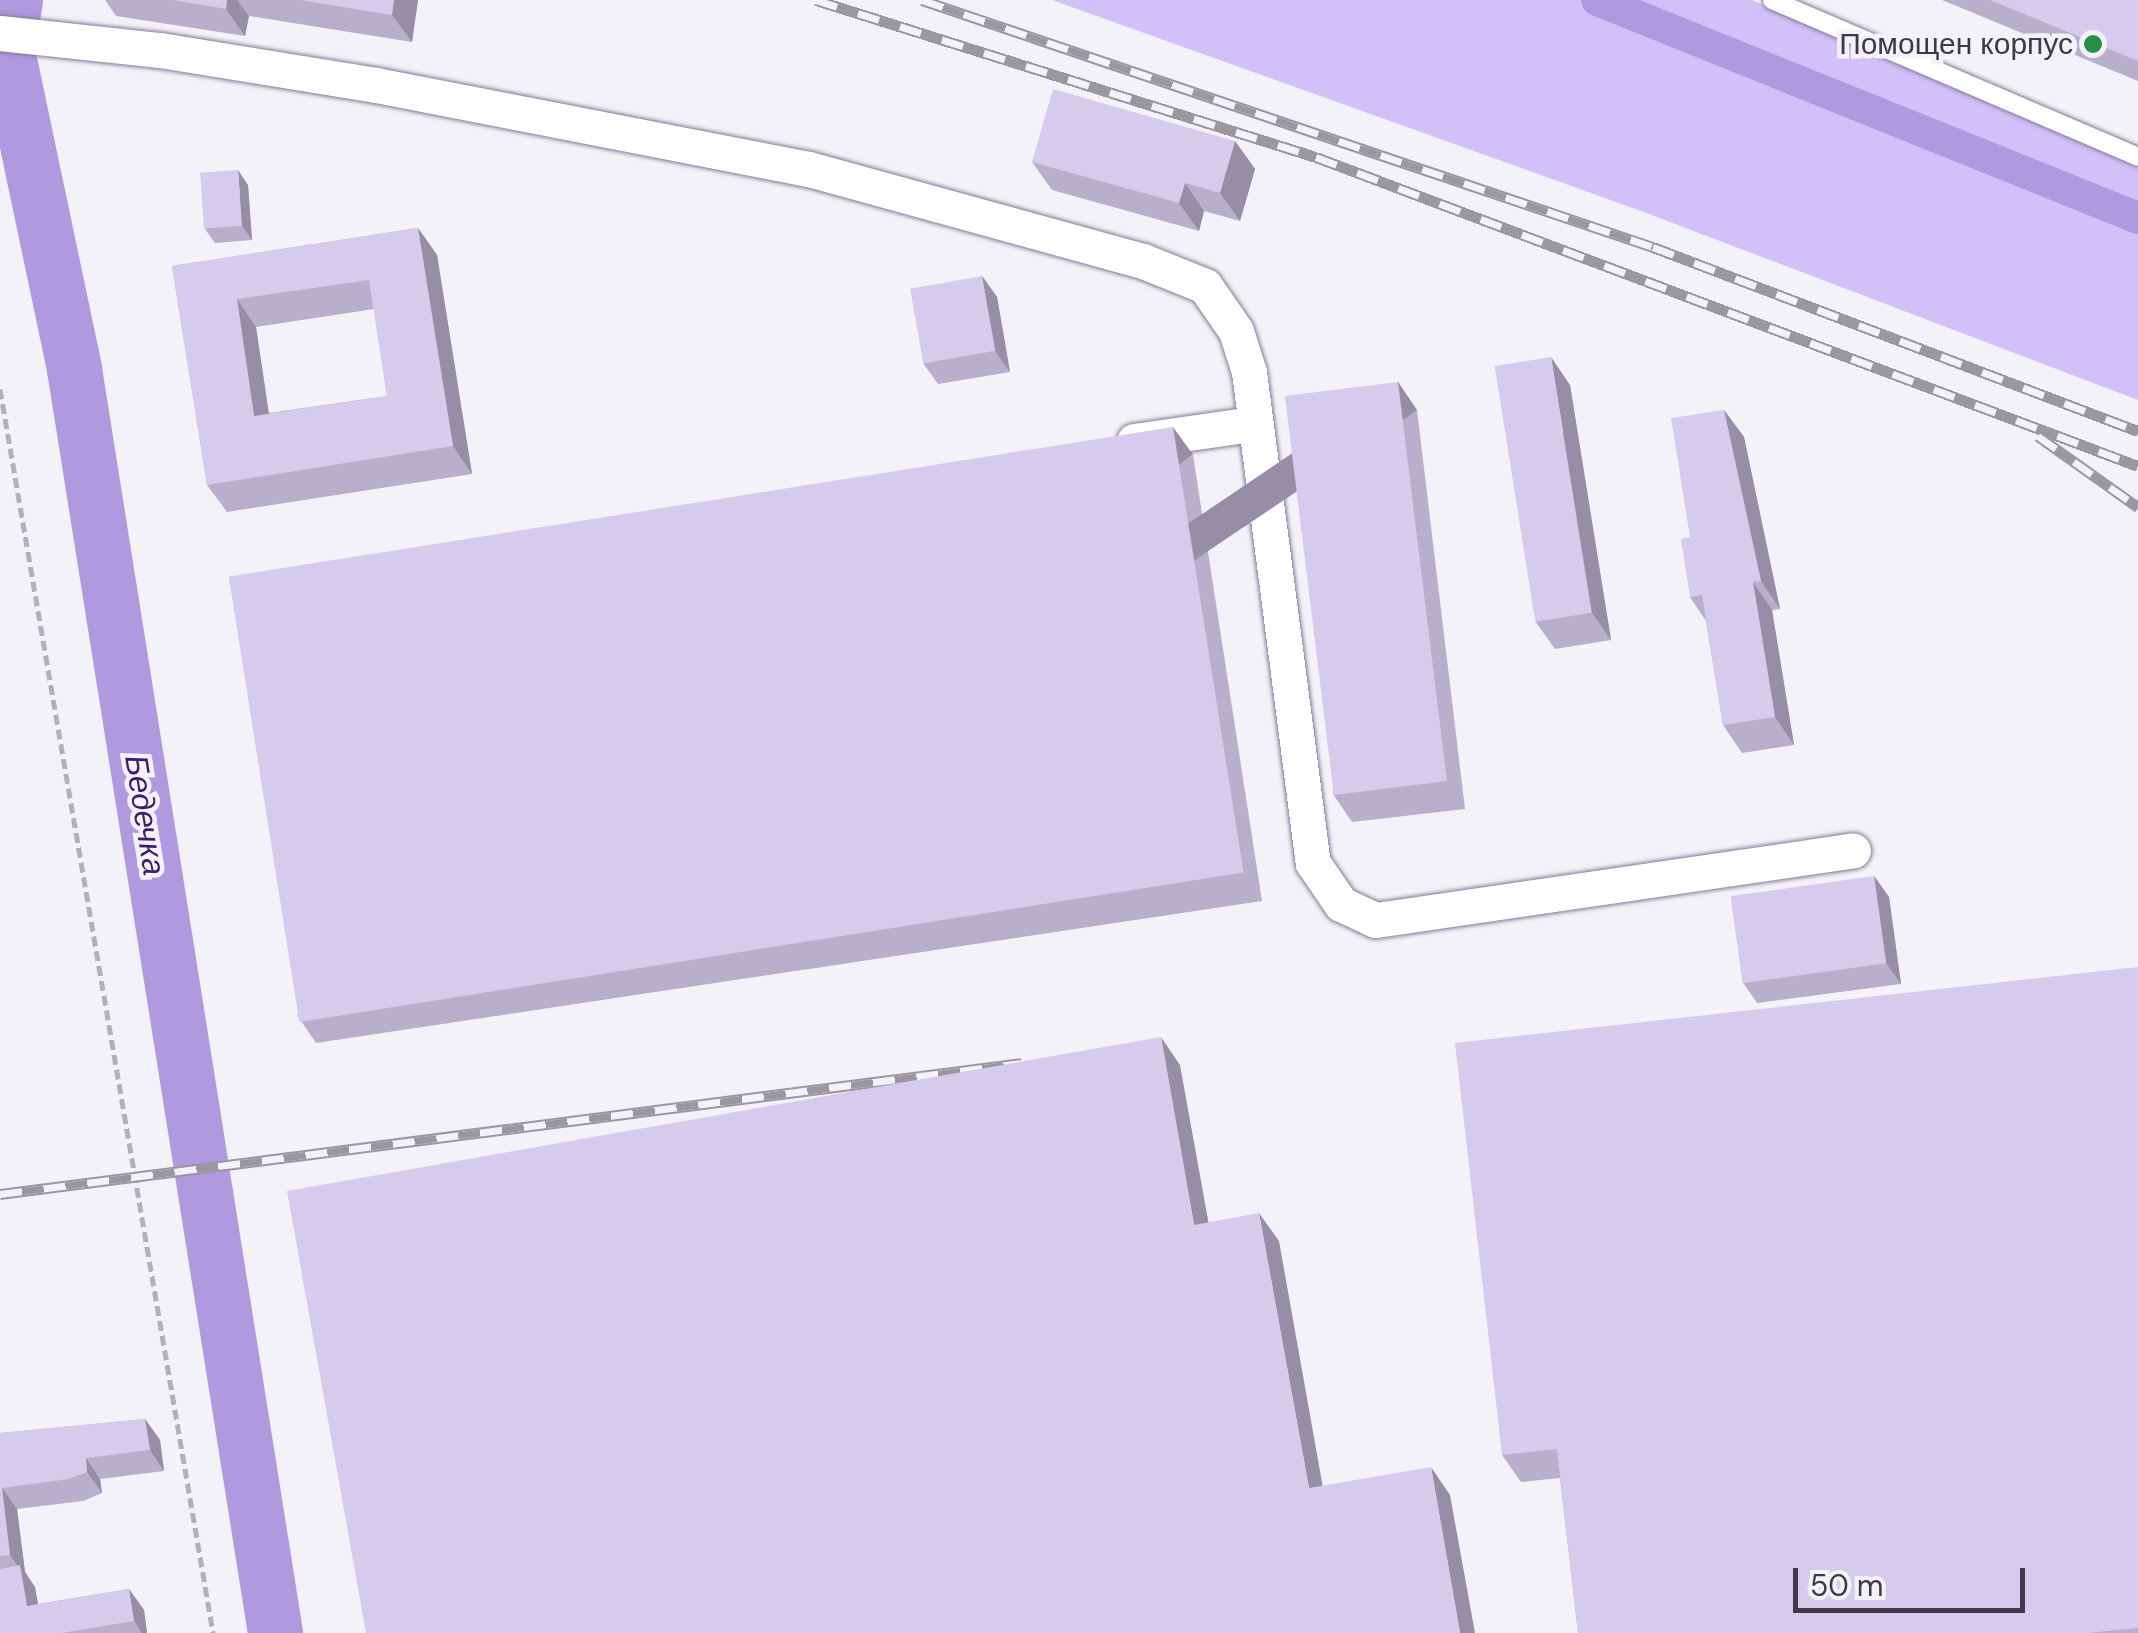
<!DOCTYPE html>
<meta charset="utf-8">
<style>
body{margin:0}
#map{position:relative;width:2138px;height:1633px;overflow:hidden;background:#f4f2f9;font-family:"DM Sans",sans-serif}
div>[style]{position:absolute}
.green>*{inset:0;background:#d2c1f9}
.canal>*{height:32px;margin:-16px;padding:0 16px;transform-origin:16px;border-radius:16px;background:#b199e0}
.river>*{height:55px;margin:-27.5px;padding:0 27.5px;transform-origin:27.5px;border-radius:27.5px;background:#b199e0}
.path>*{height:5px;margin-top:-2.5px;transform-origin:0;background:repeating-linear-gradient(90deg,#b2b0b9 0 10px,transparent 0 15px)}
.roads{filter:drop-shadow(0 0 2px #847b9a) drop-shadow(0 0 2px #847b9a)}
.service>*{height:18px;margin:-9px;padding:0 9px;transform-origin:9px;border-radius:9px;background:#fff}
.minor>*{height:35px;margin:-17.5px;padding:0 17.5px;transform-origin:17.5px;border-radius:17.5px;background:#fff}
.rail>*{height:11px;margin-top:-5.5px;transform-origin:0;background:repeating-linear-gradient(90deg,#f4f2f9 0 22px,#9a97a1 0 44px);box-sizing:border-box;border-block:2px solid #9a97a1}
.wall>*{inset:0;background:#b7afcc}
.shaded-wall>*{inset:0;background:#958ea6;transform-origin:0 0}
.building>*{inset:0;background:#d5cbed;transform-origin:0 0}
.dots>*{width:28px;height:28px;translate:-50% -50%;box-sizing:border-box;border:5px solid #f4f2f9;border-radius:50%}
span{translate:-50% -50%;white-space:nowrap;text-align:center;line-height:1.15;-webkit-text-stroke:9px #f4f2f9;paint-order:stroke}
.poi-label{font-size:30px;color:#3d3946}
.right{translate:-100% -50%;text-align:right}
.water-label{font-size:32px;color:#3f1b6c;font-style:italic}
.scale{position:absolute;left:1793px;top:1568px;width:232px;height:45px;box-sizing:border-box;border:5px solid #3d3946;border-top:0;padding-left:12px;font-size:30px;line-height:35px;white-space:nowrap;color:#3d3946;-webkit-text-stroke:8px #f4f2f9;paint-order:stroke}
</style>
<div id="map">
<div class="green">
<div style="clip-path:polygon(1052px 0,1752px 0,2138px 157px,2138px 400px,1641px 211px)"></div>
</div>
<div class="canal">
<div style="left:1597px;top:0;width:583px;rotate:21.95deg"></div>
</div>
<div class="river">
<div style="left:15px;top:0;width:51px;rotate:99.1deg"></div>
<div style="left:7px;top:50px;width:326px;rotate:78.1deg"></div>
<div style="left:74px;top:369px;width:1280px;rotate:80.96deg"></div>
</div>
<div class="path">
<div style="left:0;top:389px;width:1262px;rotate:80.28deg"></div>
</div>
<div class="roads">
<div class="service">
<div style="left:1772px;top:0;width:398px;rotate:23.2deg"></div>
</div>
<div class="minor">
<div style="left:0;top:33px;width:161px;rotate:6.1deg"></div>
<div style="left:160px;top:50px;width:219px;rotate:9.2deg"></div>
<div style="left:376px;top:85px;width:441px;rotate:11deg"></div>
<div style="left:809px;top:169px;width:346px;rotate:15.4deg"></div>
<div style="left:1143px;top:261px;width:67px;rotate:22deg"></div>
<div style="left:1205px;top:286px;width:55px;rotate:55.4deg"></div>
<div style="left:1236px;top:331px;width:43px;rotate:72.4deg"></div>
<div style="left:1249px;top:372px;width:495px;rotate:82.6deg"></div>
<div style="left:1313px;top:863px;width:50px;rotate:55.7deg"></div>
<div style="left:1341px;top:904px;width:38px;rotate:25deg"></div>
<div style="left:1376px;top:920px;width:482px;rotate:-8.3deg"></div>
<div style="left:1134px;top:441px;width:119px;rotate:-8.2deg"></div>
</div>
</div>
<div class="rail">
<div style="left:816px;top:0;width:524px;rotate:17.43deg"></div>
<div style="left:1316px;top:157px;width:878px;rotate:20.6deg"></div>
<div style="left:922px;top:0;width:772px;rotate:18.67deg"></div>
<div style="left:1653px;top:247px;width:519px;rotate:20.78deg"></div>
<div style="left:2038px;top:436px;width:123px;rotate:35.4deg"></div>
<div style="left:0;top:1194px;width:1030px;rotate:-7.3deg"></div>
</div>
<div class="wall">
<div style="clip-path:polygon(105px 0,418px 0,412px 42px,249px 16px,245px 36px,116px 16px)"></div>
<div style="clip-path:polygon(1942px 0,2138px 0,2138px 81px)"></div>
<div style="clip-path:polygon(1235px 141px,1255px 169px,1240px 221px,1204px 211px,1199px 231px,1052px 190px,1032px 162px)"></div>
<div style="clip-path:polygon(248px 185px,252px 240px,215px 243px,205px 229px)"></div>
<div style="clip-path:polygon(evenodd,418px 228px,437px 255px,472px 474px,227px 512px,207px 485px,172px 266px,418px 228px,374px 309px,387px 396px,269px 413px,256px 327px,374px 309px)"></div>
<div style="clip-path:polygon(982px 276px,997px 297px,1010px 372px,938px 384px,923px 363px)"></div>
<div style="clip-path:polygon(1398px 382px,1417px 410px,1465px 809px,1352px 822px,1333px 794px)"></div>
<div style="clip-path:polygon(1570px 385px,1611px 640px,1555px 649px,1535px 621px)"></div>
<div style="clip-path:polygon(1724px 410px,1744px 437px,1780px 609px,1772px 610px,1794px 745px,1742px 753px,1723px 725px,1706px 621px,1690px 597px,1690px 537px)"></div>
<div style="clip-path:polygon(1193px 455px,1262px 901px,316px 1043px,297px 1015px)"></div>
<div style="clip-path:polygon(1874px 876px,1889px 897px,1901px 984px,1757px 1003px,1742px 981px)"></div>
<div style="clip-path:polygon(2138px 967px,2138px 1633px,1578px 1633px,1560px 1478px,1521px 1482px,1502px 1455px)"></div>
<div style="clip-path:polygon(145px 1419px,160px 1440px,164px 1471px,100px 1479px,102px 1493px,83px 1501px,17px 1509px,25px 1572px,35px 1587px,38px 1604px,129px 1589px,144px 1610px,147px 1633px,0 1633px,0 1433px)"></div>
</div>
<div class="shaded-wall">
<div style="clip-path:polygon(227px 0,237px 0,249px 16px,245px 36px,226px 9px)"></div>
<div style="clip-path:polygon(394px 0,418px 0,412px 42px,392px 15px)"></div>
<div style="clip-path:polygon(1235px 141px,1255px 169px,1240px 221px,1220px 193px)"></div>
<div style="clip-path:polygon(238px 170px,248px 185px,252px 240px,242px 226px)"></div>
<div style="clip-path:polygon(1185px 183px,1204px 211px,1199px 231px,1179px 203px)"></div>
<div style="clip-path:polygon(418px 228px,437px 255px,472px 474px,453px 446px)"></div>
<div style="clip-path:polygon(982px 276px,997px 297px,1010px 372px,995px 351px)"></div>
<div style="clip-path:polygon(237px 299px,256px 327px,273px 443px,254px 416px)"></div>
<div style="clip-path:polygon(1551px 357px,1570px 385px,1611px 640px,1592px 613px)"></div>
<div style="left:1398px;top:382px;width:34px;height:402px;rotate:56deg"></div>
<div style="clip-path:polygon(1724px 410px,1744px 437px,1780px 609px,1761px 581px)"></div>
<div style="left:1173px;top:427px;width:34px;height:451px;rotate:54deg"></div>
<div style="clip-path:polygon(1753px 582px,1772px 610px,1794px 745px,1775px 717px)"></div>
<div style="clip-path:polygon(1874px 876px,1889px 897px,1901px 984px,1886px 963px)"></div>
<div style="clip-path:polygon(1161px 1037px,1180px 1065px,1214px 1253px,1194px 1225px)"></div>
<div style="clip-path:polygon(1259px 1213px,1279px 1241px,1328px 1516px,1309px 1488px)"></div>
<div style="clip-path:polygon(145px 1419px,160px 1440px,164px 1471px,150px 1450px)"></div>
<div style="clip-path:polygon(86px 1458px,100px 1479px,102px 1493px,87px 1472px)"></div>
<div style="clip-path:polygon(1431px 1467px,1450px 1495px,1475px 1633px,1460px 1633px)"></div>
<div style="clip-path:polygon(2px 1488px,17px 1509px,25px 1572px,35px 1587px,42px 1627px,27px 1606px,21px 1571px,10px 1555px)"></div>
<div style="clip-path:polygon(129px 1589px,144px 1610px,147px 1633px,142px 1633px,134px 1621px)"></div>
</div>
<div class="building">
<div style="clip-path:polygon(173px 0,227px 0,226px 9px)"></div>
<div style="clip-path:polygon(300px 0,394px 0,392px 15px)"></div>
<div style="clip-path:polygon(1990px 0,2138px 0,2138px 61px)"></div>
<div style="clip-path:polygon(1053px 89px,1235px 141px,1220px 193px,1185px 183px,1179px 203px,1032px 162px)"></div>
<div style="left:238px;top:170px;width:56px;height:38px;rotate:86deg"></div>
<div style="clip-path:polygon(evenodd,418px 228px,453px 446px,207px 485px,172px 266px,418px 228px,369px 280px,387px 396px,254px 416px,237px 299px,369px 280px)"></div>
<div style="left:982px;top:276px;width:76px;height:73px;rotate:80deg"></div>
<div style="left:1551px;top:357px;width:259px;height:57px;rotate:81deg"></div>
<div style="left:1398px;top:382px;width:402px;height:114px;rotate:83deg"></div>
<div style="clip-path:polygon(1724px 410px,1761px 581px,1753px 582px,1775px 717px,1723px 725px,1702px 595px,1690px 597px,1681px 539px,1690px 537px,1671px 418px)"></div>
<div style="left:1173px;top:427px;width:451px;height:956px;rotate:81deg"></div>
<div style="left:1874px;top:876px;width:88px;height:145px;rotate:82deg"></div>
<div style="clip-path:polygon(2138px 967px,2138px 1628px,2088px 1633px,1578px 1633px,1557px 1449px,1502px 1455px,1455px 1043px)"></div>
<div style="clip-path:polygon(1161px 1037px,1194px 1225px,1259px 1213px,1309px 1488px,1431px 1467px,1460px 1633px,366px 1633px,287px 1191px)"></div>
<div style="clip-path:polygon(145px 1419px,150px 1450px,86px 1458px,87px 1472px,69px 1479px,2px 1488px,10px 1555px,0 1556px,0 1433px)"></div>
<div style="clip-path:polygon(20px 1565px,27px 1606px,129px 1589px,134px 1621px,62px 1633px,0 1633px,0 1569px)"></div>
</div>
<div class="dots">
<div style="left:2093px;top:44px;background:#279047"></div>
</div>
<div class="poi-label">
<span class="right" style="left:2073px;top:44px">Помощен корпус</span>
</div>
<div class="water-label">
<span style="left:145px;top:815px;rotate:81deg">Бедечка</span>
</div>
<div class="scale">50 m</div>
</div>
